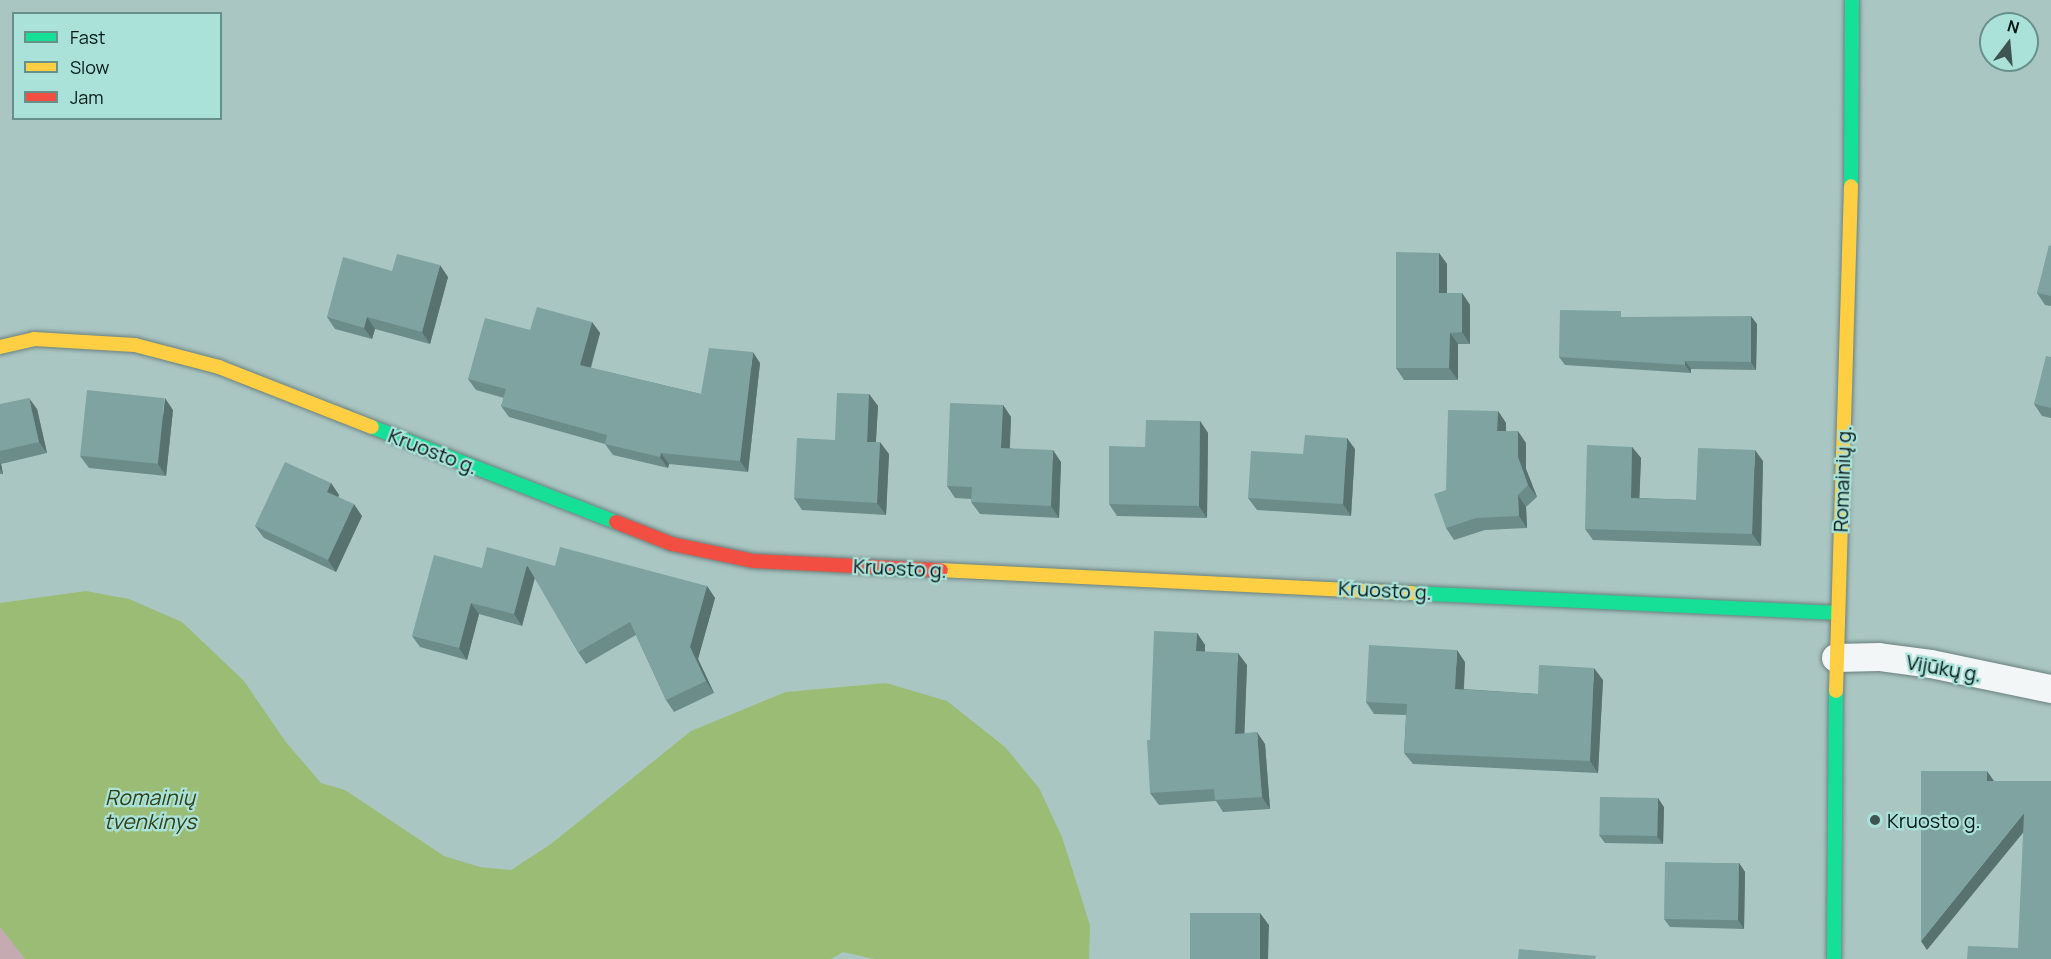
<!DOCTYPE html>
<meta charset="utf-8">
<style>
body{margin:0}
#map{position:relative;width:2051px;height:959px;overflow:hidden;background:#aac6c3;font-family:Manrope,sans-serif}
div>[style]{position:absolute}
.green>*{inset:0;background:#c6aab2}
.water>*{inset:0;background:#9bbc74}
.roads{filter:drop-shadow(0 0 2px #6a817e) drop-shadow(0 0 2px #6a817e)}
.street>*{height:28px;margin:-14px;padding:0 14px;transform-origin:14px;border-radius:14px;background:#f2f6f6}
.fast>*{height:14px;margin:-7px;padding:0 7px;transform-origin:7px;border-radius:7px;background:#16e098}
.slow>*{height:14px;margin:-7px;padding:0 7px;transform-origin:7px;border-radius:7px;background:#ffcf43}
.jam>*{height:14px;margin:-7px;padding:0 7px;transform-origin:7px;border-radius:7px;background:#f24e42}
.wall>*{inset:0;background:#6c8c8a}
.shaded-wall>*{inset:0;background:#587270}
.building>*{inset:0;background:#7ea3a0;transform-origin:0 0}
.dots>*{width:16px;height:16px;translate:-50% -50%;box-sizing:border-box;border:3px solid #aae1d9;border-radius:50%}
span{translate:-50% -50%;white-space:nowrap;text-align:center;line-height:1.15;-webkit-text-stroke:4.5px #aae1d9;paint-order:stroke}
.street-label{font-size:20px;color:#031715}
.poi-label{font-size:20px;color:#031715}
.left{translate:0 -50%;text-align:left}
.water-label{font-size:21px;color:#314016;font-style:italic}
.legend{position:absolute;left:12px;top:12px;width:210px;height:108px;box-sizing:border-box;background:#aae1d9;border:2px solid #67908b;margin:0;padding:8px 10px;list-style:none;font-size:18px;color:#031715}
.legend li{display:flex;align-items:center;gap:12px;height:30px}
.legend b{width:30px;border:2px solid #67908b}
.north{position:absolute;left:1979px;top:12px;width:60px;height:60px;box-sizing:border-box;background:#aae1d9;border:2px solid #67908b;border-radius:50%;rotate:16deg;font-size:16px;font-weight:700;line-height:24px;text-align:center;color:#031715}
.north::after{content:'';display:block;margin:auto;width:21px;height:27px;background:#3d5452;clip-path:polygon(50% 0,100% 100%,50% 72%,0 100%)}
</style>
<div id="map">
<div class="green">
<div style="clip-path:polygon(0 927px,25px 959px,0 959px)"></div>
</div>
<div class="water">
<div style="clip-path:polygon(86px 591px,129px 599px,182px 622px,244px 681px,285px 741px,321px 783px,345px 790px,444px 856px,480px 867px,511px 870px,551px 844px,691px 731px,786px 692px,886px 683px,947px 701px,1005px 747px,1039px 788px,1062px 837px,1090px 925px,1089px 959px,874px 959px,843px 952px,831px 959px,25px 959px,0 927px,0 603px)"></div>
</div>
<div class="roads">
<div class="street">
<div style="left:1836px;top:658px;width:43px;rotate:-1.3deg"></div>
<div style="left:1879px;top:657px;width:52px;rotate:7.7deg"></div>
<div style="left:1931px;top:664px;width:123px;rotate:11.8deg"></div>
</div>
<div class="fast">
<div style="left:1851px;top:186px;width:186px;rotate:-89.7deg"></div>
<div style="left:372px;top:427px;width:262px;rotate:21.3deg"></div>
<div style="left:1412px;top:593px;width:425px;rotate:2.7deg"></div>
<div style="left:1834px;top:959px;width:268px;rotate:-89.6deg"></div>
</div>
<div class="slow">
<div style="left:0;top:347px;width:35px;rotate:-13deg"></div>
<div style="left:34px;top:339px;width:101px;rotate:3.4deg"></div>
<div style="left:135px;top:345px;width:87px;rotate:14.7deg"></div>
<div style="left:219px;top:367px;width:164px;rotate:21.4deg"></div>
<div style="left:941px;top:570px;width:472px;rotate:2.8deg"></div>
<div style="left:1836px;top:691px;width:505px;rotate:-88.3deg"></div>
</div>
<div class="jam">
<div style="left:616px;top:522px;width:60px;rotate:21.4deg"></div>
<div style="left:672px;top:544px;width:84px;rotate:11.7deg"></div>
<div style="left:754px;top:561px;width:187px;rotate:2.8deg"></div>
</div>
</div>
<div class="wall">
<div style="clip-path:polygon(2051px 246px,2051px 306px,2045px 305px,2037px 293px)"></div>
<div style="clip-path:polygon(1439px 253px,1447px 264px,1447px 293px,1462px 293px,1470px 305px,1470px 344px,1458px 344px,1458px 380px,1404px 380px,1396px 368px)"></div>
<div style="clip-path:polygon(392px 271px,448px 277px,430px 344px,375px 329px,372px 339px,335px 329px,327px 317px)"></div>
<div style="clip-path:polygon(1625px 317px,1757px 324px,1756px 370px,1691px 369px,1691px 373px,1565px 365px,1559px 357px)"></div>
<div style="clip-path:polygon(592px 322px,600px 333px,591px 368px,701px 394px,760px 363px,748px 472px,669px 464px,668px 468px,613px 455px,605px 444px,509px 417px,501px 406px,504px 398px,476px 390px,468px 379px,530px 330px)"></div>
<div style="clip-path:polygon(2051px 357px,2051px 418px,2042px 416px,2034px 404px)"></div>
<div style="clip-path:polygon(869px 394px,878px 406px,876px 442px,889px 454px,886px 515px,802px 510px,794px 498px,835px 440px)"></div>
<div style="clip-path:polygon(0 404px,37px 409px,47px 453px,1px 464px,3px 474px,0 474px)"></div>
<div style="clip-path:polygon(1003px 405px,1011px 417px,1010px 448px,1061px 462px,1059px 518px,980px 514px,971px 502px,971px 499px,955px 498px,947px 486px)"></div>
<div style="clip-path:polygon(173px 410px,166px 476px,89px 468px,80px 456px)"></div>
<div style="clip-path:polygon(1498px 411px,1506px 423px,1506px 431px,1526px 443px,1526px 469px,1537px 497px,1526px 507px,1527px 528px,1485px 530px,1454px 540px,1446px 528px,1446px 490px)"></div>
<div style="clip-path:polygon(1200px 421px,1208px 433px,1207px 518px,1117px 516px,1109px 504px,1145px 447px)"></div>
<div style="clip-path:polygon(1632px 447px,1641px 458px,1639px 498px,1696px 500px,1763px 461px,1761px 546px,1593px 540px,1585px 529px)"></div>
<div style="clip-path:polygon(1355px 449px,1351px 516px,1257px 510px,1248px 498px,1303px 454px)"></div>
<div style="clip-path:polygon(331px 483px,339px 495px,338px 497px,362px 516px,336px 572px,264px 538px,255px 526px)"></div>
<div style="clip-path:polygon(555px 566px,707px 586px,715px 598px,698px 659px,714px 693px,674px 712px,666px 700px,636px 635px,586px 664px,578px 652px,535px 578px,522px 626px,479px 614px,467px 660px,420px 647px,412px 636px,482px 568px)"></div>
<div style="clip-path:polygon(1197px 633px,1205px 645px,1205px 652px,1247px 665px,1244px 733px,1265px 744px,1270px 809px,1223px 812px,1216px 801px,1159px 805px,1150px 793px)"></div>
<div style="clip-path:polygon(1465px 662px,1464px 689px,1538px 694px,1603px 680px,1598px 773px,1413px 764px,1404px 753px,1406px 715px,1374px 714px,1366px 702px)"></div>
<div style="clip-path:polygon(1664px 807px,1663px 844px,1605px 843px,1599px 835px)"></div>
<div style="clip-path:polygon(1739px 863px,1745px 872px,1744px 929px,1670px 927px,1664px 919px)"></div>
</div>
<div class="shaded-wall">
<div style="clip-path:polygon(1439px 253px,1447px 264px,1447px 304px,1439px 293px)"></div>
<div style="clip-path:polygon(440px 265px,448px 277px,430px 344px,422px 332px)"></div>
<div style="clip-path:polygon(1462px 293px,1470px 305px,1470px 344px,1462px 332px)"></div>
<div style="clip-path:polygon(1751px 316px,1757px 324px,1756px 370px,1751px 362px)"></div>
<div style="clip-path:polygon(367px 317px,375px 329px,372px 339px,364px 328px)"></div>
<div style="clip-path:polygon(592px 322px,600px 333px,588px 376px,580px 365px)"></div>
<div style="clip-path:polygon(1450px 333px,1458px 344px,1458px 380px,1449px 368px)"></div>
<div style="clip-path:polygon(753px 352px,760px 363px,748px 472px,740px 461px)"></div>
<div style="clip-path:polygon(1685px 361px,1691px 369px,1691px 373px,1685px 365px)"></div>
<div style="clip-path:polygon(869px 394px,878px 406px,875px 454px,867px 442px)"></div>
<div style="clip-path:polygon(29px 398px,37px 409px,47px 453px,39px 442px)"></div>
<div style="clip-path:polygon(165px 398px,173px 410px,166px 476px,158px 464px)"></div>
<div style="clip-path:polygon(1003px 405px,1011px 417px,1009px 460px,1001px 448px)"></div>
<div style="clip-path:polygon(1498px 411px,1506px 423px,1506px 443px,1497px 431px)"></div>
<div style="clip-path:polygon(1200px 421px,1208px 433px,1207px 518px,1199px 506px)"></div>
<div style="clip-path:polygon(1518px 431px,1526px 443px,1526px 469px,1537px 497px,1528px 485px,1518px 457px)"></div>
<div style="clip-path:polygon(1347px 438px,1355px 449px,1351px 516px,1343px 504px)"></div>
<div style="clip-path:polygon(880px 442px,889px 454px,886px 515px,877px 503px)"></div>
<div style="clip-path:polygon(1632px 447px,1641px 458px,1639px 510px,1631px 498px)"></div>
<div style="clip-path:polygon(1053px 450px,1061px 462px,1059px 518px,1051px 506px)"></div>
<div style="clip-path:polygon(1755px 450px,1763px 461px,1761px 546px,1752px 534px)"></div>
<div style="clip-path:polygon(661px 453px,669px 464px,668px 468px,660px 457px)"></div>
<div style="clip-path:polygon(0 463px,1px 464px,3px 474px,0 469px)"></div>
<div style="clip-path:polygon(331px 483px,339px 495px,335px 504px,327px 492px)"></div>
<div style="clip-path:polygon(1518px 495px,1526px 507px,1527px 528px,1519px 516px)"></div>
<div style="clip-path:polygon(354px 504px,362px 516px,336px 572px,328px 560px)"></div>
<div style="clip-path:polygon(527px 565px,535px 576px,522px 626px,514px 614px)"></div>
<div style="clip-path:polygon(707px 586px,715px 598px,698px 659px,714px 693px,706px 681px,690px 647px)"></div>
<div style="clip-path:polygon(471px 603px,479px 614px,467px 660px,459px 648px)"></div>
<div style="clip-path:polygon(1197px 633px,1205px 645px,1205px 663px,1196px 651px)"></div>
<div style="clip-path:polygon(1457px 650px,1465px 662px,1463px 701px,1455px 689px)"></div>
<div style="clip-path:polygon(1238px 653px,1247px 665px,1244px 746px,1235px 734px)"></div>
<div style="clip-path:polygon(1594px 668px,1603px 680px,1598px 773px,1590px 761px)"></div>
<div style="clip-path:polygon(1257px 732px,1265px 744px,1270px 809px,1262px 797px)"></div>
<div style="clip-path:polygon(1987px 771px,1994px 781px,1987px 781px)"></div>
<div style="clip-path:polygon(1658px 798px,1664px 807px,1663px 844px,1657px 836px)"></div>
<div style="clip-path:polygon(2024px 813px,2031px 823px,1927px 950px,1921px 941px)"></div>
<div style="clip-path:polygon(1739px 863px,1745px 872px,1744px 929px,1738px 920px)"></div>
<div style="clip-path:polygon(1260px 913px,1269px 925px,1268px 959px,1260px 959px)"></div>
</div>
<div class="building">
<div style="clip-path:polygon(2049px 245px,2051px 246px,2051px 296px,2037px 293px)"></div>
<div style="clip-path:polygon(1396px 252px,1439px 253px,1439px 293px,1462px 293px,1462px 332px,1450px 333px,1449px 368px,1396px 368px)"></div>
<div style="clip-path:polygon(397px 254px,440px 265px,422px 332px,367px 317px,364px 328px,327px 317px,343px 257px,392px 271px)"></div>
<div style="clip-path:polygon(537px 307px,592px 322px,580px 365px,701px 394px,709px 348px,753px 352px,740px 461px,661px 453px,660px 457px,605px 444px,607px 435px,501px 406px,506px 389px,468px 379px,485px 318px,530px 330px)"></div>
<div style="clip-path:polygon(1560px 310px,1621px 311px,1621px 317px,1751px 316px,1751px 362px,1685px 361px,1685px 365px,1559px 357px)"></div>
<div style="clip-path:polygon(2046px 356px,2051px 357px,2051px 408px,2034px 404px)"></div>
<div style="left:87px;top:390px;width:78px;height:66px;rotate:6deg"></div>
<div style="clip-path:polygon(837px 393px,869px 394px,867px 442px,880px 442px,877px 503px,794px 498px,797px 438px,835px 440px)"></div>
<div style="clip-path:polygon(29px 398px,39px 442px,0 451px,0 404px)"></div>
<div style="clip-path:polygon(950px 403px,1003px 405px,1001px 448px,1053px 450px,1051px 506px,971px 502px,972px 487px,947px 486px)"></div>
<div style="clip-path:polygon(1448px 410px,1498px 411px,1497px 431px,1518px 431px,1518px 457px,1528px 485px,1518px 495px,1519px 516px,1476px 518px,1446px 528px,1434px 494px,1446px 490px)"></div>
<div style="clip-path:polygon(1146px 420px,1200px 421px,1199px 506px,1109px 504px,1109px 446px,1145px 447px)"></div>
<div style="clip-path:polygon(1305px 435px,1347px 438px,1343px 504px,1248px 498px,1251px 451px,1303px 454px)"></div>
<div style="clip-path:polygon(1587px 445px,1632px 447px,1631px 498px,1696px 500px,1698px 448px,1755px 450px,1752px 534px,1585px 529px)"></div>
<div style="clip-path:polygon(285px 462px,331px 483px,327px 492px,354px 504px,328px 560px,255px 526px)"></div>
<div style="clip-path:polygon(487px 547px,555px 566px,560px 547px,707px 586px,690px 647px,706px 681px,666px 700px,630px 622px,578px 652px,527px 565px,514px 614px,471px 603px,459px 648px,412px 636px,434px 555px,482px 568px)"></div>
<div style="clip-path:polygon(1154px 631px,1197px 633px,1196px 651px,1238px 653px,1235px 734px,1257px 732px,1262px 797px,1215px 800px,1214px 789px,1150px 793px,1147px 740px,1150px 740px)"></div>
<div style="clip-path:polygon(1369px 645px,1457px 650px,1455px 689px,1538px 694px,1539px 665px,1594px 668px,1590px 761px,1404px 753px,1407px 704px,1366px 702px)"></div>
<div style="clip-path:polygon(1921px 771px,1987px 771px,1987px 781px,2051px 781px,2051px 959px,1967px 959px,1968px 946px,2018px 948px,2024px 813px,1921px 941px)"></div>
<div style="left:1600px;top:797px;width:58px;height:38px;rotate:1deg"></div>
<div style="left:1665px;top:862px;width:74px;height:57px;rotate:1deg"></div>
<div style="left:1190px;top:913px;width:70px;height:46px"></div>
<div style="clip-path:polygon(1519px 949px,1596px 956px,1595px 959px,1518px 959px)"></div>
</div>
<div class="dots">
<div style="left:1875px;top:820px;background:#3d5452"></div>
</div>
<div class="street-label">
<span style="left:433px;top:451px;rotate:21deg">Kruosto g.</span>
<span style="left:1842px;top:479px;rotate:-88deg">Romainių g.</span>
<span style="left:900px;top:568px;rotate:3deg">Kruosto g.</span>
<span style="left:1385px;top:590px;rotate:3deg">Kruosto g.</span>
<span style="left:1944px;top:668px;rotate:10deg">Vijūkų g.</span>
</div>
<div class="poi-label">
<span class="left" style="left:1887px;top:820px">Kruosto g.</span>
</div>
<div class="water-label">
<span style="left:150px;top:809px">Romainių<br>tvenkinys</span>
</div>
<ul class="legend">
<li><b style="height:8px;background:#16e098"></b>Fast</li>
<li><b style="height:8px;background:#ffcf43"></b>Slow</li>
<li><b style="height:8px;background:#f24e42"></b>Jam</li>
</ul>
<div class="north">N</div>
</div>
